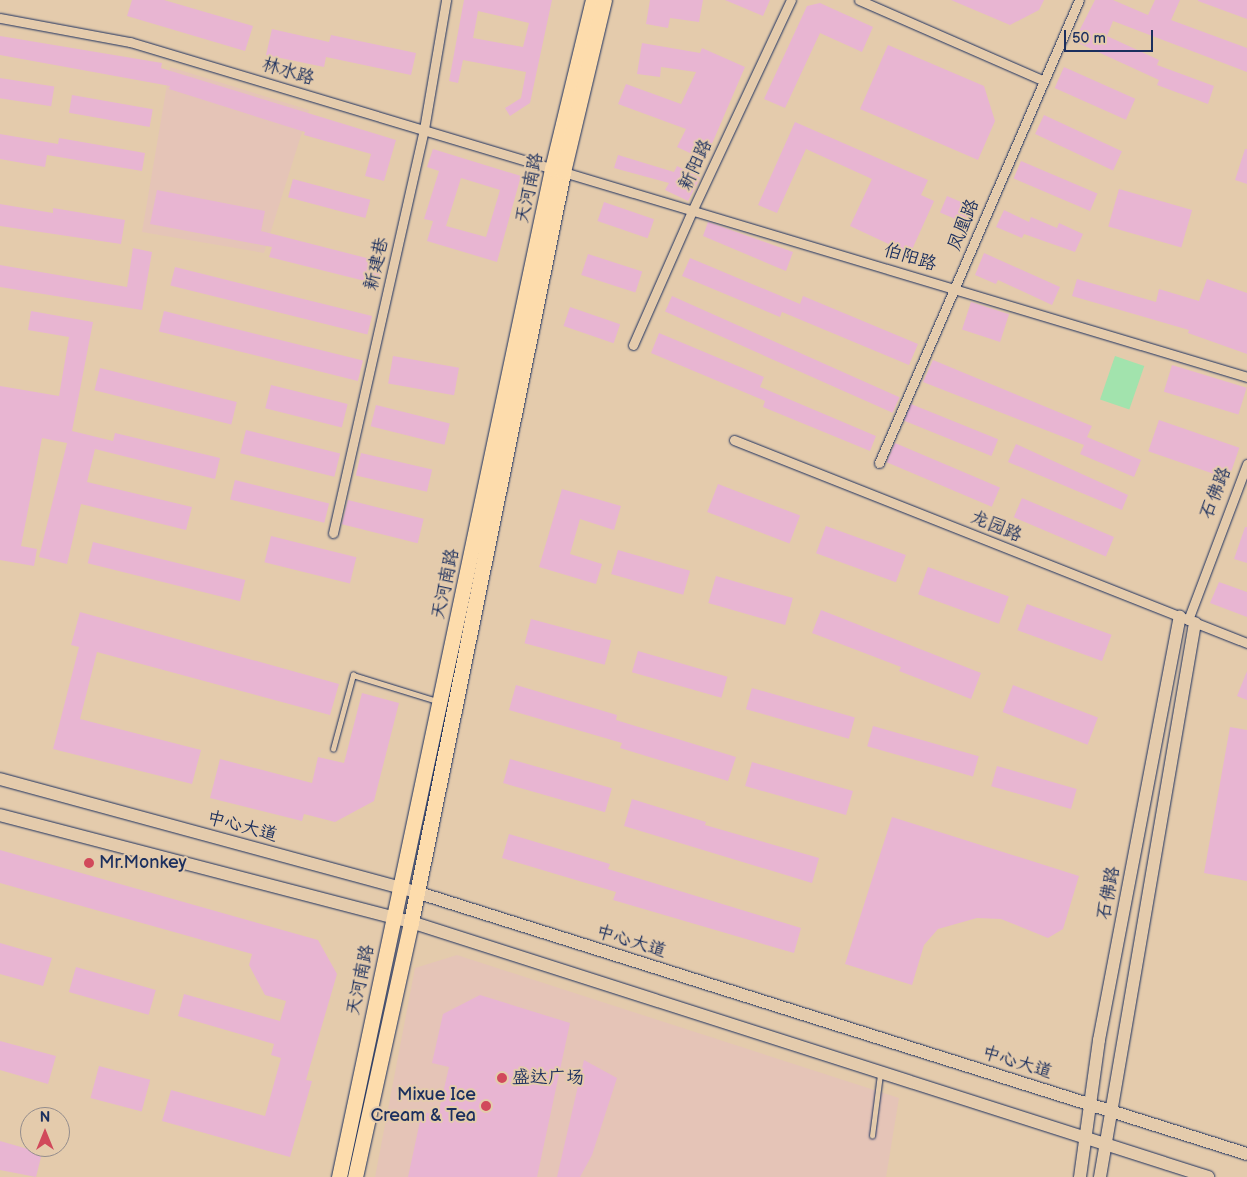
<!DOCTYPE html>
<meta charset="utf-8">
<style>
body{margin:0}
#map{position:relative;width:1247px;height:1177px;overflow:hidden;background:#e4cbac;font-family:"Balsamiq Sans","LXGW WenKai TC",sans-serif}
div>[style]{position:absolute}
.built>*{inset:0;background:#e5c4b7}
.green>*{inset:0;background:#a2e3ad;transform-origin:0 0}
.building>*{inset:0;background:#e8b5d2;transform-origin:0 0}
.roads{filter:drop-shadow(0 0 1px #1b2f5e) drop-shadow(0 0 1px #1b2f5e)}
.lane>*{height:4.5px;margin:-2.25px;padding:0 2.25px;transform-origin:2.25px;border-radius:2.25px;background:#e4cbac}
.street>*{height:9px;margin:-4.5px;padding:0 4.5px;transform-origin:4.5px;border-radius:4.5px;background:#e4cbac}
.secondary>*{height:12px;margin:-6px;padding:0 6px;transform-origin:6px;border-radius:6px;background:#e4cbac}
.primary>*{height:15px;margin:-7.5px;padding:0 7.5px;transform-origin:7.5px;border-radius:7.5px;background:#fddcac}
.dots>*{width:14px;height:14px;translate:-50% -50%;box-sizing:border-box;border:2px solid #e4cbac;border-radius:50%}
span{translate:-50% -50%;white-space:nowrap;text-align:center;line-height:1.15;-webkit-text-stroke:4px #e4cbac;paint-order:stroke}
.street-label{font-size:18px;color:#1b2f5e}
.poi-label{font-size:18px;color:#1b2f5e}
.left{translate:0 -50%;text-align:left}
.right{translate:-100% -50%;text-align:right}
.north{position:absolute;left:20px;top:1107px;width:50px;height:50px;box-sizing:border-box;background:#e4cbac;border:1px solid #948d8d;border-radius:50%;rotate:0deg;font-size:14px;font-weight:700;line-height:20px;text-align:center;color:#1b2f5e}
.north::after{content:'';display:block;margin:auto;width:18px;height:22px;background:#d1495b;clip-path:polygon(50% 0,100% 100%,50% 72%,0 100%)}
.scale{position:absolute;left:1064px;top:30px;width:89px;height:22px;box-sizing:border-box;border:2px solid #1b2f5e;border-top:0;padding-left:6px;font-size:15px;line-height:18px;white-space:nowrap;color:#1b2f5e;-webkit-text-stroke:4px #e4cbac;paint-order:stroke}
</style>
<div id="map">
<div class="built">
<div style="clip-path:polygon(170px 67px,309px 110px,264px 253px,142px 232px)"></div>
<div style="clip-path:polygon(457px 955px,899px 1098px,886px 1177px,375px 1177px,415px 968px)"></div>
</div>
<div class="green">
<div style="left:1115px;top:356px;width:31px;height:46px;rotate:19deg"></div>
</div>
<div class="building">
<div style="clip-path:polygon(132px 0,164px 0,253px 26px,245px 51px,127px 16px)"></div>
<div style="clip-path:polygon(evenodd,464px 0,552px 0,530px 103px,510px 116px,505px 108px,521px 98px,526px 72px,463px 60px,458px 83px,449px 81px,464px 0,478px 11px,529px 23px,523px 47px,473px 38px,478px 11px)"></div>
<div style="clip-path:polygon(650px 0,703px 0,699px 22px,670px 18px,668px 28px,646px 24px)"></div>
<div style="clip-path:polygon(725px 0,770px 0,763px 16px)"></div>
<div style="clip-path:polygon(951px 0,1044px 0,1039px 10px,1010px 25px)"></div>
<div style="clip-path:polygon(1095px 0,1113px 0,1148px 15px,1155px 0,1180px 0,1171px 20px,1247px 48px,1247px 72px,1113px 21px,1107px 36px,1159px 60px,1157px 65px,1214px 86px,1208px 104px,1157px 85px,1159px 80px,1074px 41px)"></div>
<div style="clip-path:polygon(1247px 0,1247px 19px,1198px 1px,1198px 0)"></div>
<div style="clip-path:polygon(820px 3px,873px 27px,862px 52px,820px 33px,785px 108px,764px 99px,807px 6px)"></div>
<div style="clip-path:polygon(272px 29px,329px 42px,331px 35px,416px 53px,411px 75px,326px 57px,324px 67px,266px 55px)"></div>
<div style="clip-path:polygon(0 36px,162px 63px,161px 68px,396px 140px,384px 181px,365px 176px,371px 154px,304px 135px,305px 132px,169px 89px,170px 86px,0 55px)"></div>
<div style="clip-path:polygon(642px 43px,700px 53px,702px 48px,745px 67px,705px 160px,677px 147px,686px 129px,618px 104px,626px 84px,681px 104px,696px 72px,661px 67px,660px 77px,637px 74px)"></div>
<div style="clip-path:polygon(888px 45px,984px 86px,995px 121px,978px 160px,860px 109px)"></div>
<div style="left:1064px;top:67px;width:78px;height:23px;rotate:24deg"></div>
<div style="left:0;top:78px;width:55px;height:20px;rotate:9deg"></div>
<div style="left:72px;top:95px;width:82px;height:18px;rotate:10deg"></div>
<div style="left:1044px;top:115px;width:86px;height:21px;rotate:25deg"></div>
<div style="clip-path:polygon(795px 122px,928px 180px,921px 195px,934px 201px,910px 254px,850px 226px,872px 179px,806px 149px,777px 213px,758px 205px)"></div>
<div style="clip-path:polygon(0 134px,58px 144px,59px 138px,145px 153px,142px 171px,47px 155px,45px 167px,0 159px)"></div>
<div style="clip-path:polygon(evenodd,433px 149px,521px 176px,497px 262px,427px 241px,433px 221px,424px 219px,439px 171px,427px 167px,433px 149px,461px 178px,500px 190px,486px 237px,446px 226px,461px 178px)"></div>
<div style="clip-path:polygon(1245px 149px,1247px 149px,1247px 184px,1235px 180px)"></div>
<div style="clip-path:polygon(618px 155px,674px 172px,677px 166px,700px 178px,688px 201px,665px 190px,669px 183px,614px 168px)"></div>
<div style="left:1021px;top:161px;width:83px;height:19px;rotate:23deg"></div>
<div style="left:293px;top:179px;width:80px;height:19px;rotate:15deg"></div>
<div style="left:1119px;top:189px;width:76px;height:39px;rotate:16deg"></div>
<div style="clip-path:polygon(157px 190px,265px 211px,261px 231px,382px 262px,377px 284px,269px 257px,272px 247px,150px 224px)"></div>
<div style="left:947px;top:196px;width:30px;height:18px;rotate:23deg"></div>
<div style="left:604px;top:202px;width:53px;height:20px;rotate:19deg"></div>
<div style="clip-path:polygon(0 204px,53px 213px,53px 208px,125px 220px,121px 244px,0 226px)"></div>
<div style="clip-path:polygon(1004px 210px,1029px 222px,1031px 217px,1057px 228px,1059px 223px,1083px 234px,1075px 252px,1024px 234px,1022px 238px,996px 227px)"></div>
<div style="clip-path:polygon(708px 222px,793px 252px,786px 271px,703px 236px)"></div>
<div style="clip-path:polygon(133px 248px,152px 252px,142px 310px,0 287px,0 265px,127px 287px)"></div>
<div style="clip-path:polygon(984px 253px,1060px 287px,1052px 305px,998px 280px,996px 284px,975px 275px)"></div>
<div style="left:588px;top:254px;width:57px;height:22px;rotate:18deg"></div>
<div style="clip-path:polygon(690px 258px,800px 304px,803px 296px,918px 344px,909px 365px,782px 312px,780px 317px,682px 276px)"></div>
<div style="left:175px;top:267px;width:203px;height:19px;rotate:14deg"></div>
<div style="clip-path:polygon(1077px 279px,1156px 302px,1159px 289px,1199px 301px,1207px 279px,1247px 293px,1247px 354px,1188px 333px,1189px 330px,1072px 296px)"></div>
<div style="left:672px;top:296px;width:249px;height:17px;rotate:24deg"></div>
<div style="left:971px;top:302px;width:40px;height:29px;rotate:18deg"></div>
<div style="left:570px;top:307px;width:53px;height:20px;rotate:19deg"></div>
<div style="clip-path:polygon(31px 311px,93px 322px,72px 431px,113px 441px,115px 433px,220px 458px,215px 479px,95px 449px,87px 482px,192px 507px,186px 530px,81px 504px,67px 564px,39px 557px,67px 443px,42px 438px,21px 546px,37px 549px,34px 566px,0 560px,0 386px,59px 396px,69px 337px,28px 330px)"></div>
<div style="left:164px;top:311px;width:205px;height:21px;rotate:14deg"></div>
<div style="clip-path:polygon(659px 333px,764px 377px,760px 387px,876px 436px,870px 451px,763px 407px,765px 401px,651px 353px)"></div>
<div style="left:393px;top:356px;width:67px;height:28px;rotate:10deg"></div>
<div style="clip-path:polygon(933px 360px,1092px 426px,1087px 437px,1141px 460px,1134px 477px,1080px 454px,1084px 445px,923px 382px)"></div>
<div style="left:1172px;top:365px;width:78px;height:28px;rotate:17deg"></div>
<div style="left:100px;top:368px;width:141px;height:23px;rotate:14deg"></div>
<div style="left:271px;top:385px;width:79px;height:24px;rotate:14deg"></div>
<div style="left:911px;top:404px;width:94px;height:18px;rotate:22deg"></div>
<div style="left:376px;top:405px;width:76px;height:22px;rotate:14deg"></div>
<div style="left:1159px;top:420px;width:85px;height:33px;rotate:19deg"></div>
<div style="left:246px;top:430px;width:97px;height:24px;rotate:14deg"></div>
<div style="left:895px;top:443px;width:114px;height:21px;rotate:23deg"></div>
<div style="clip-path:polygon(1016px 444px,1128px 495px,1122px 510px,1008px 462px)"></div>
<div style="left:361px;top:453px;width:73px;height:23px;rotate:13deg"></div>
<div style="left:235px;top:480px;width:97px;height:20px;rotate:14deg"></div>
<div style="left:718px;top:484px;width:88px;height:30px;rotate:21deg"></div>
<div style="clip-path:polygon(562px 489px,621px 506px,614px 530px,580px 519px,570px 554px,602px 564px,596px 584px,539px 567px)"></div>
<div style="left:1022px;top:498px;width:100px;height:21px;rotate:23deg"></div>
<div style="left:348px;top:500px;width:78px;height:25px;rotate:14deg"></div>
<div style="left:826px;top:526px;width:85px;height:29px;rotate:20deg"></div>
<div style="clip-path:polygon(1245px 527px,1247px 527px,1247px 563px,1234px 559px)"></div>
<div style="left:271px;top:536px;width:88px;height:27px;rotate:14deg"></div>
<div style="left:93px;top:542px;width:157px;height:22px;rotate:14deg"></div>
<div style="left:618px;top:550px;width:75px;height:25px;rotate:16deg"></div>
<div style="left:928px;top:567px;width:86px;height:29px;rotate:20deg"></div>
<div style="left:716px;top:576px;width:80px;height:28px;rotate:16deg"></div>
<div style="clip-path:polygon(1219px 582px,1247px 592px,1247px 617px,1210px 603px)"></div>
<div style="left:1027px;top:604px;width:90px;height:28px;rotate:20deg"></div>
<div style="clip-path:polygon(821px 610px,981px 673px,971px 699px,899px 671px,901px 667px,812px 633px)"></div>
<div style="clip-path:polygon(80px 612px,339px 684px,330px 715px,97px 652px,80px 719px,201px 750px,192px 784px,53px 749px,79px 647px,71px 645px)"></div>
<div style="left:531px;top:619px;width:83px;height:25px;rotate:15deg"></div>
<div style="left:638px;top:651px;width:93px;height:22px;rotate:16deg"></div>
<div style="clip-path:polygon(1247px 671px,1247px 700px,1237px 696px)"></div>
<div style="clip-path:polygon(516px 685px,617px 715px,616px 720px,736px 757px,728px 781px,620px 748px,622px 743px,509px 710px)"></div>
<div style="left:1013px;top:685px;width:91px;height:29px;rotate:21deg"></div>
<div style="left:752px;top:688px;width:107px;height:22px;rotate:16deg"></div>
<div style="clip-path:polygon(362px 693px,399px 703px,374px 801px,335px 822px,304px 814px,302px 821px,210px 798px,220px 759px,312px 783px,318px 757px,344px 763px)"></div>
<div style="left:873px;top:726px;width:110px;height:21px;rotate:16deg"></div>
<div style="clip-path:polygon(1230px 727px,1247px 730px,1247px 881px,1204px 873px)"></div>
<div style="left:510px;top:759px;width:106px;height:25px;rotate:16deg"></div>
<div style="left:752px;top:762px;width:105px;height:25px;rotate:16deg"></div>
<div style="left:997px;top:766px;width:83px;height:21px;rotate:16deg"></div>
<div style="clip-path:polygon(632px 799px,706px 822px,705px 825px,819px 858px,812px 883px,624px 826px)"></div>
<div style="clip-path:polygon(892px 817px,1079px 876px,1063px 929px,1048px 938px,1001px 919px,977px 918px,938px 929px,924px 945px,912px 985px,845px 964px)"></div>
<div style="clip-path:polygon(509px 834px,610px 864px,608px 869px,801px 928px,794px 953px,613px 900px,616px 892px,502px 858px)"></div>
<div style="clip-path:polygon(0 850px,318px 940px,337px 974px,306px 1080px,312px 1081px,290px 1157px,162px 1121px,171px 1090px,265px 1116px,281px 1058px,271px 1055px,274px 1044px,178px 1016px,184px 994px,280px 1021px,286px 1001px,265px 995px,249px 965px,252px 954px,0 883px)"></div>
<div style="clip-path:polygon(0 943px,52px 958px,43px 986px,0 974px)"></div>
<div style="left:76px;top:967px;width:83px;height:26px;rotate:16deg"></div>
<div style="clip-path:polygon(480px 995px,570px 1023px,537px 1177px,408px 1177px,422px 1112px,438px 1115px,449px 1067px,432px 1063px,443px 1014px)"></div>
<div style="clip-path:polygon(0 1041px,56px 1056px,48px 1084px,0 1070px)"></div>
<div style="clip-path:polygon(584px 1060px,617px 1078px,592px 1155px,580px 1177px,557px 1177px)"></div>
<div style="left:99px;top:1066px;width:53px;height:33px;rotate:15deg"></div>
<div style="clip-path:polygon(0 1141px,42px 1153px,36px 1177px,0 1170px)"></div>
</div>
<div class="roads">
<div class="lane">
<div style="left:333px;top:749px;width:77px;rotate:-74.9deg"></div>
<div style="left:353px;top:675px;width:88px;rotate:17.2deg"></div>
<div style="left:872px;top:1136px;width:63px;rotate:-82.6deg"></div>
</div>
<div class="street">
<div style="left:859px;top:0;width:200px;rotate:23.6deg"></div>
<div style="left:0;top:18px;width:132px;rotate:10.5deg"></div>
<div style="left:130px;top:42px;width:1166px;rotate:16.69deg"></div>
<div style="left:633px;top:345px;width:149px;rotate:-66.2deg"></div>
<div style="left:693px;top:209px;width:231px;rotate:-64.9deg"></div>
<div style="left:734px;top:440px;width:552px;rotate:21.59deg"></div>
<div style="left:879px;top:463px;width:504px;rotate:-66.64deg"></div>
<div style="left:333px;top:533px;width:414px;rotate:-77.3deg"></div>
<div style="left:424px;top:129px;width:131px;rotate:-80.3deg"></div>
<div style="left:1188px;top:620px;width:167px;rotate:-69.3deg"></div>
</div>
<div class="secondary">
<div style="left:0;top:779px;width:431px;rotate:15.2deg"></div>
<div style="left:416px;top:892px;width:871px;rotate:17.5deg"></div>
<div style="left:0;top:815px;width:425px;rotate:14.6deg"></div>
<div style="left:411px;top:922px;width:837px;rotate:17.74deg"></div>
<div style="left:1080px;top:1177px;width:138px;rotate:-82.1deg"></div>
<div style="left:1099px;top:1040px;width:431px;rotate:-79.2deg"></div>
<div style="left:1100px;top:1177px;width:562px;rotate:-80.27deg"></div>
</div>
<div class="primary">
<div style="left:339px;top:1177px;width:1030px;rotate:-78.07deg"></div>
<div style="left:552px;top:169px;width:174px;rotate:-76.4deg"></div>
<div style="left:355px;top:1177px;width:261px;rotate:-77.6deg"></div>
<div style="left:411px;top:922px;width:765px;rotate:-78.54deg"></div>
<div style="left:563px;top:172px;width:177px;rotate:-76.6deg"></div>
</div>
</div>
<div class="dots">
<div style="left:89px;top:863px;background:#d1495b"></div>
<div style="left:502px;top:1078px;background:#d1495b"></div>
<div style="left:486px;top:1106px;background:#d1495b"></div>
</div>
<div class="street-label">
<span style="left:288px;top:72px;rotate:17deg">林水路</span>
<span style="left:696px;top:165px;rotate:-65deg">新阳路</span>
<span style="left:530px;top:188px;rotate:-78deg">天河南路</span>
<span style="left:964px;top:225px;rotate:-68deg">凤凰路</span>
<span style="left:910px;top:258px;rotate:17deg">伯阳路</span>
<span style="left:377px;top:264px;rotate:-77deg">新建巷</span>
<span style="left:1216px;top:493px;rotate:-68deg">石佛路</span>
<span style="left:996px;top:527px;rotate:22deg">龙园路</span>
<span style="left:446px;top:584px;rotate:-78deg">天河南路</span>
<span style="left:242px;top:827px;rotate:15deg">中心大道</span>
<span style="left:1109px;top:893px;rotate:-79deg">石佛路</span>
<span style="left:631px;top:942px;rotate:17deg">中心大道</span>
<span style="left:361px;top:980px;rotate:-78deg">天河南路</span>
<span style="left:1017px;top:1063px;rotate:17deg">中心大道</span>
</div>
<div class="poi-label">
<span class="left" style="left:99px;top:863px">Mr.Monkey</span>
<span class="left" style="left:512px;top:1078px">盛达广场</span>
<span class="right" style="left:476px;top:1106px">Mixue Ice<br>Cream &amp; Tea</span>
</div>
<div class="north">N</div>
<div class="scale">50 m</div>
</div>
